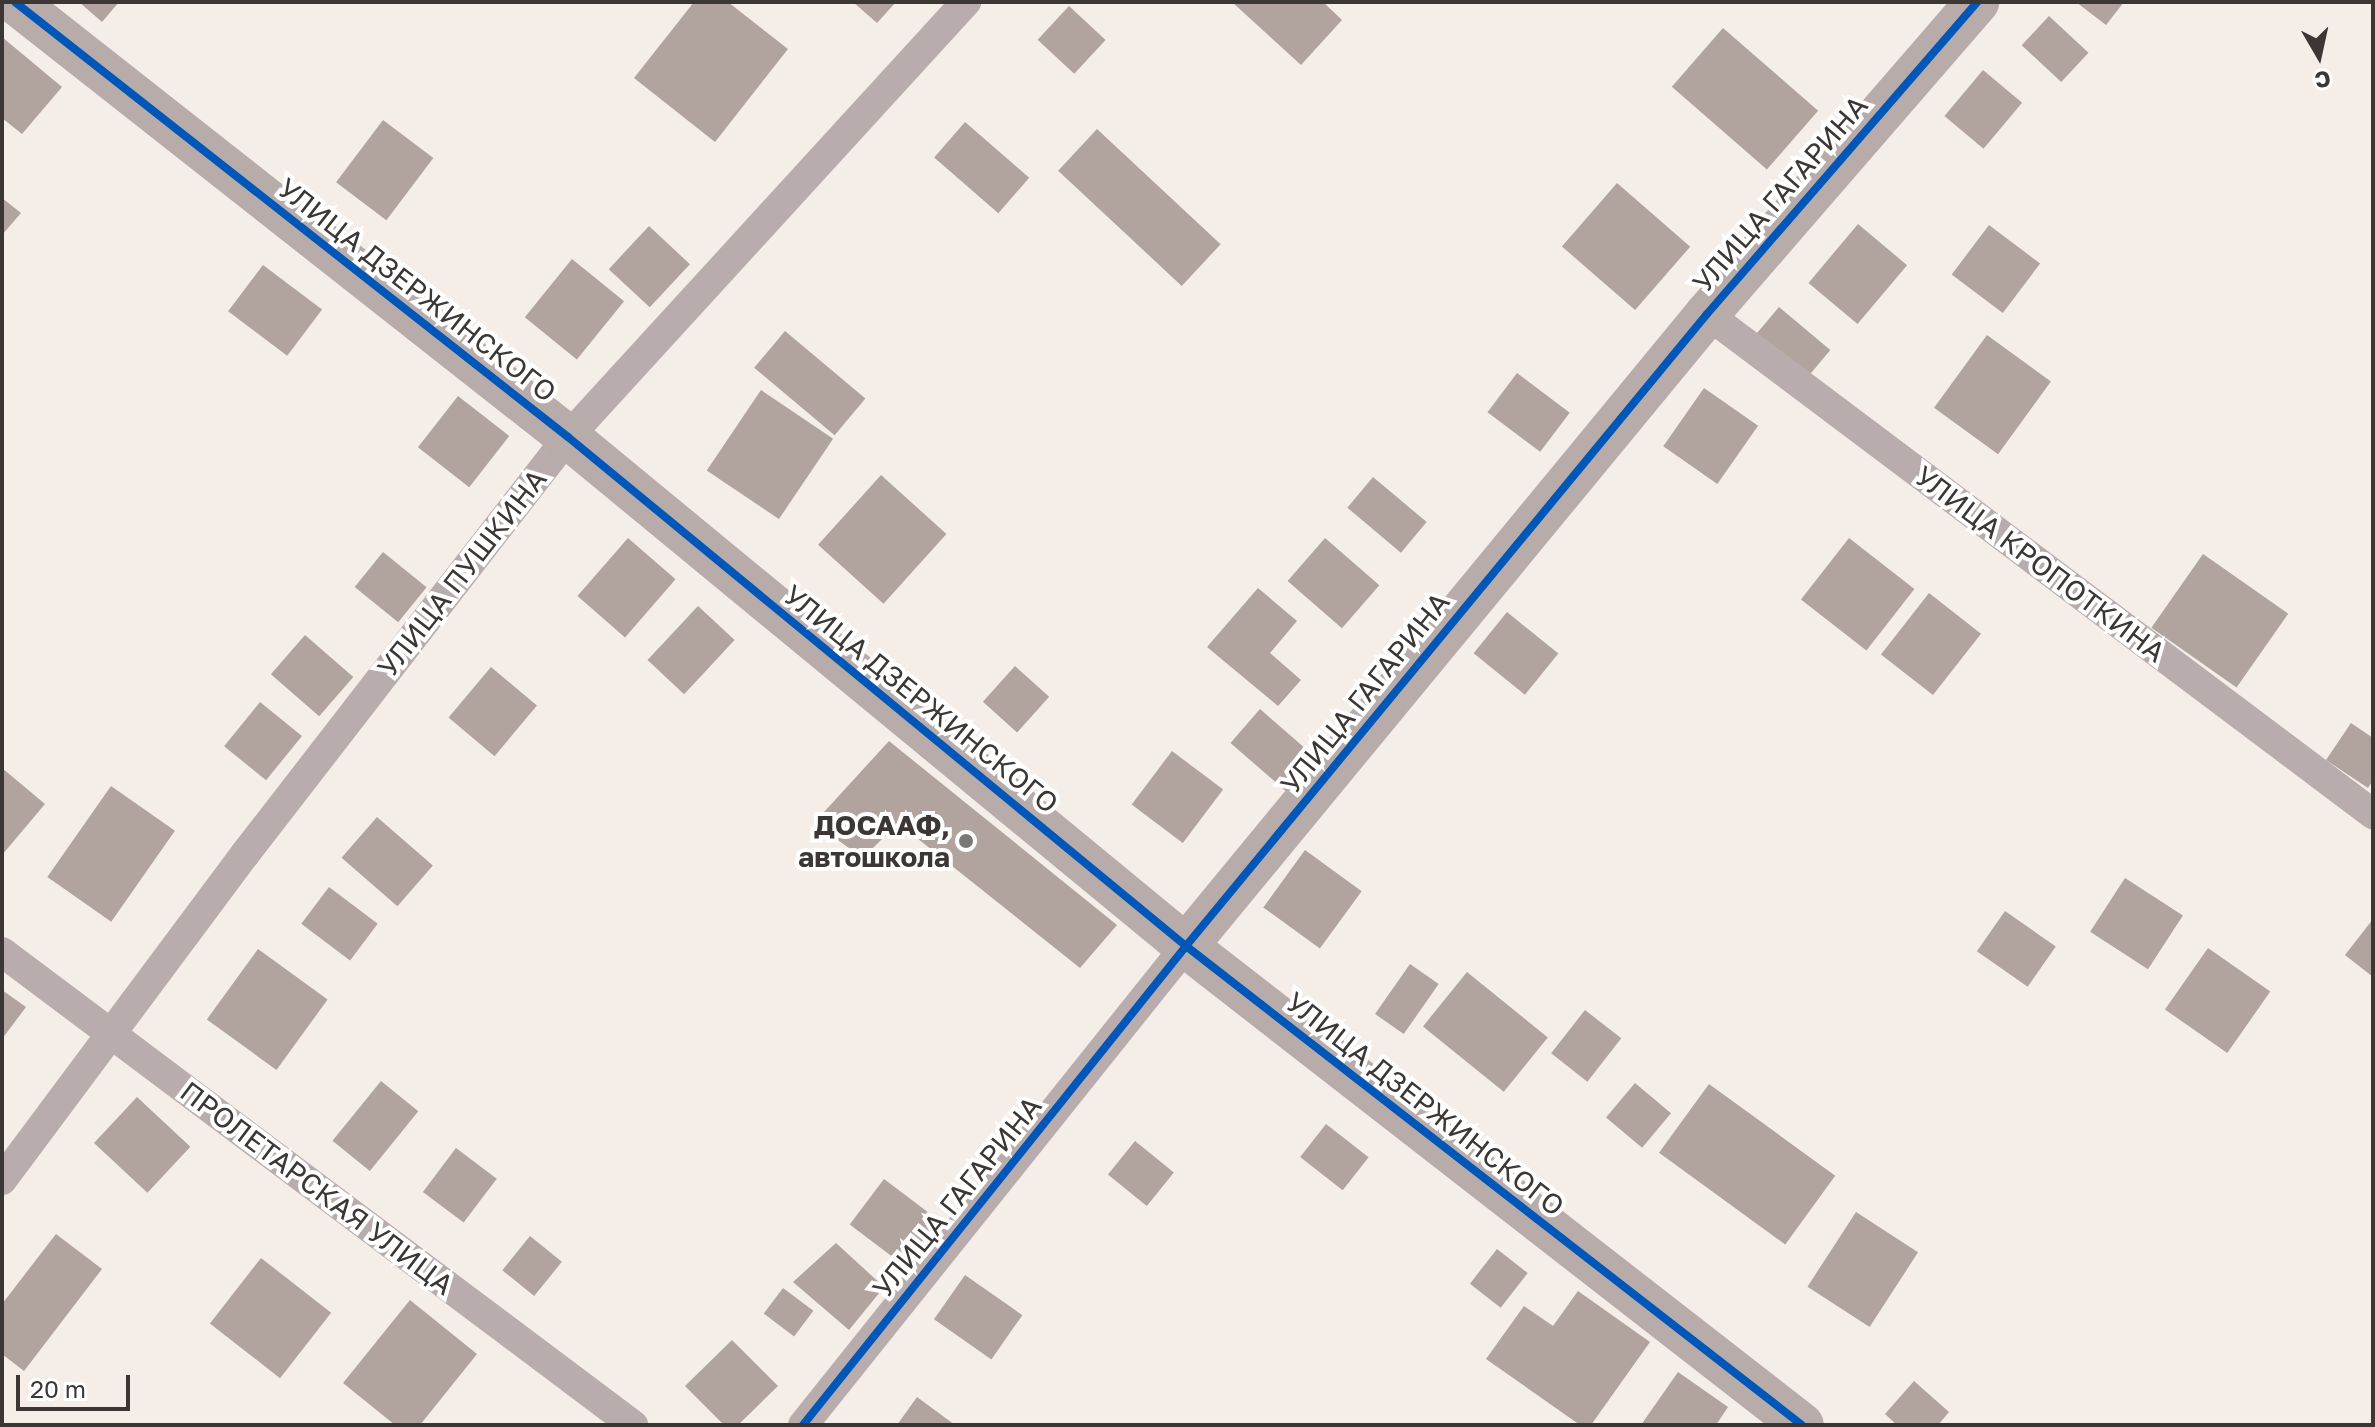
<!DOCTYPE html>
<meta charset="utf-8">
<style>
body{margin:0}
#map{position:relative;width:2375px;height:1427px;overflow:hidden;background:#f4ede8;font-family:"Golos Text",sans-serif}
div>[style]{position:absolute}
.building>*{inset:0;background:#b1a39d;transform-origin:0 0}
.street>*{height:30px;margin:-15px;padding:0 15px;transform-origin:15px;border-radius:15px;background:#b8adac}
.secondary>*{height:44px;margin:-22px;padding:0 22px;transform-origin:22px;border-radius:22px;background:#b8acaa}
.cycleway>*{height:8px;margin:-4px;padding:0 4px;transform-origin:4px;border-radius:4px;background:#0057b8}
.dots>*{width:22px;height:22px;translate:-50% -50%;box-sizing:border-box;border:4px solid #fff;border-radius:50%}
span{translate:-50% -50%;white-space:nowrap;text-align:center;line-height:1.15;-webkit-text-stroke:8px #fff;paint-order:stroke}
.street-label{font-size:28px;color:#3c3734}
.poi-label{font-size:28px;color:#3c3734;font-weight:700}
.right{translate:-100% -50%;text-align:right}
.frame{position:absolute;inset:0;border:4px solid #3c3734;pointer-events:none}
.north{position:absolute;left:2279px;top:16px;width:80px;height:80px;-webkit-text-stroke:6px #fff;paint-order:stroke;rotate:171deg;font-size:22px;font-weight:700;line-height:32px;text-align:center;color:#3c3734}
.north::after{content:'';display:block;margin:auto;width:28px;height:36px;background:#3c3734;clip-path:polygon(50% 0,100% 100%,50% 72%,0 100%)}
.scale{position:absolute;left:16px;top:1375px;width:114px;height:36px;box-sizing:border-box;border:4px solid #3c3734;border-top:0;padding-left:10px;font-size:24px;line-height:28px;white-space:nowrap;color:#3c3734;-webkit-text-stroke:6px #fff;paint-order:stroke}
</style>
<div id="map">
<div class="building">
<div style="clip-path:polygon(79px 2px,119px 2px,102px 22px)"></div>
<div style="clip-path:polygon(694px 2px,728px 2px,788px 49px,715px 142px,634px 78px)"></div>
<div style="clip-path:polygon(853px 2px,896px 2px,877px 23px)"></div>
<div style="clip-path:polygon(1232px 2px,1323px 2px,1342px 20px,1301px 65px)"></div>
<div style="clip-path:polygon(2076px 2px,2124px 2px,2106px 25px)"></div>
<div style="left:1069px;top:6px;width:50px;height:46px;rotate:43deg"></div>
<div style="left:2049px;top:16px;width:54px;height:40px;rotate:43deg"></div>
<div style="left:1723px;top:28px;width:126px;height:78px;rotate:41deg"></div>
<div style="clip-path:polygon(2px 37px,62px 87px,22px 134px,2px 118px)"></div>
<div style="left:1983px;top:70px;width:51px;height:60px;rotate:40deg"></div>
<div style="left:383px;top:120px;width:63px;height:78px;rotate:37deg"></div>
<div style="left:965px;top:122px;width:85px;height:47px;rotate:41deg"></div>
<div style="left:1097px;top:129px;width:169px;height:57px;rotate:43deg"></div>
<div style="left:1617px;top:183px;width:97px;height:84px;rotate:41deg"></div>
<div style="clip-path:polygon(2px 198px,21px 213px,2px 235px)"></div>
<div style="left:1858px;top:224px;width:64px;height:77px;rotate:40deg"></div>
<div style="left:1989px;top:225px;width:64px;height:62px;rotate:37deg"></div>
<div style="left:649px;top:226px;width:56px;height:59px;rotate:43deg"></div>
<div style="left:572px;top:259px;width:67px;height:75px;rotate:39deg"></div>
<div style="left:263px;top:265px;width:74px;height:58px;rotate:37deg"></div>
<div style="left:1779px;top:307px;width:67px;height:37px;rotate:40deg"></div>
<div style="left:785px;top:331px;width:105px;height:48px;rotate:40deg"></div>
<div style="left:1987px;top:335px;width:79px;height:90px;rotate:36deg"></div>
<div style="left:1517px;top:373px;width:66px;height:49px;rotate:37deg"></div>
<div style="left:1704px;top:388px;width:66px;height:71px;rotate:35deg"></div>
<div style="left:761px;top:390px;width:87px;height:97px;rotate:34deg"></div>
<div style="left:458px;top:396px;width:65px;height:65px;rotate:38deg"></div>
<div style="left:881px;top:475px;width:88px;height:94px;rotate:42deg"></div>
<div style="left:1373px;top:477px;width:70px;height:40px;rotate:40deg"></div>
<div style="left:628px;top:538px;width:63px;height:77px;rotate:41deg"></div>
<div style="left:1325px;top:538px;width:72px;height:57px;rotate:41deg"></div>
<div style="left:1849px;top:538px;width:83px;height:78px;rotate:38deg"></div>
<div style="left:383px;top:552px;width:56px;height:45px;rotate:39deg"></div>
<div style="left:2203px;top:554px;width:104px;height:90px;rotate:35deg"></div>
<div style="clip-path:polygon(1258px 588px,1297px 621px,1270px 653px,1301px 680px,1278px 706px,1207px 647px)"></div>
<div style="left:1929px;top:593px;width:66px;height:78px;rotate:38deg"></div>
<div style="left:698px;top:606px;width:50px;height:74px;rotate:43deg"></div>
<div style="left:1507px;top:612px;width:66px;height:53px;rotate:39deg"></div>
<div style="left:305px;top:635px;width:64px;height:52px;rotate:41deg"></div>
<div style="left:1015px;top:666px;width:46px;height:48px;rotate:42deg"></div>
<div style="left:491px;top:667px;width:60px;height:66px;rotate:40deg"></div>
<div style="left:260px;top:702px;width:54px;height:57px;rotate:39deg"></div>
<div style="left:1260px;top:709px;width:75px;height:45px;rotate:41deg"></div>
<div style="clip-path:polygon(2351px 723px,2373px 738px,2373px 780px,2368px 788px,2326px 760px)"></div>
<div style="clip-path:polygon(889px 741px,1117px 925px,1080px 968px,898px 823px,863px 858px,814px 823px)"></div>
<div style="left:1172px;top:751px;width:64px;height:67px;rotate:37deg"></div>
<div style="clip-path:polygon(2px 768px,45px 804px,2px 855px)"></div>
<div style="left:111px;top:786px;width:78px;height:111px;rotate:35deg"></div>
<div style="left:377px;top:817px;width:74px;height:54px;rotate:41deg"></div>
<div style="left:1305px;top:850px;width:70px;height:71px;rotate:36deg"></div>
<div style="left:2125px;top:878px;width:69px;height:64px;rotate:33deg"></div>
<div style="left:329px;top:887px;width:61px;height:46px;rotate:37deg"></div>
<div style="left:2005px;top:911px;width:62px;height:49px;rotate:35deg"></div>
<div style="clip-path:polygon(2373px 919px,2373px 977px,2345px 955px)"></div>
<div style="left:2208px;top:948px;width:76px;height:75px;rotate:35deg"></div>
<div style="left:258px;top:949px;width:86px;height:87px;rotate:36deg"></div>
<div style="left:1410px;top:964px;width:35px;height:61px;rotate:35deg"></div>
<div style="left:1467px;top:972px;width:104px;height:70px;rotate:39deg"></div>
<div style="clip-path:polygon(2px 990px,26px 1007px,2px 1039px)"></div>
<div style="left:1585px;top:1010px;width:46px;height:55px;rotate:38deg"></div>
<div style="left:381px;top:1081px;width:48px;height:77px;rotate:39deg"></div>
<div style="left:1635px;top:1083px;width:47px;height:45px;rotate:40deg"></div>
<div style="left:1709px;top:1084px;width:156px;height:85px;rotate:36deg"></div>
<div style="left:137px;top:1097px;width:73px;height:63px;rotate:43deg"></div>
<div style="left:1326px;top:1124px;width:54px;height:42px;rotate:38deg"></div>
<div style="left:1135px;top:1141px;width:50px;height:43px;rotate:39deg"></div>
<div style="left:456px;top:1148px;width:51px;height:55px;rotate:37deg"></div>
<div style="left:884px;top:1179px;width:68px;height:57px;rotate:37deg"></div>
<div style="left:1856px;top:1212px;width:74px;height:89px;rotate:33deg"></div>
<div style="clip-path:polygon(56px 1234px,102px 1269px,24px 1371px,2px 1354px,2px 1304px)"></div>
<div style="left:530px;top:1236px;width:41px;height:44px;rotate:39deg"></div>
<div style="clip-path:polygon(836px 1243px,884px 1287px,849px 1330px,793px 1282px)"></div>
<div style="left:1497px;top:1249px;width:39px;height:44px;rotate:38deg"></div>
<div style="left:261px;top:1258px;width:89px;height:83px;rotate:38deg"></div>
<div style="left:965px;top:1275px;width:70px;height:54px;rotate:35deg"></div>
<div style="left:783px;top:1288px;width:38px;height:32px;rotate:37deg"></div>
<div style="clip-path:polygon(1578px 1291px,1650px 1342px,1591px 1425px,1580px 1425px,1486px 1359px,1524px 1306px,1553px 1326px)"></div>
<div style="clip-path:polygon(410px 1300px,477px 1354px,420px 1425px,395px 1425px,343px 1383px)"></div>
<div style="clip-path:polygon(732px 1340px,778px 1386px,738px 1425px,724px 1425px,685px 1386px)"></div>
<div style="clip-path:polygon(1678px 1372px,1728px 1407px,1716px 1425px,1641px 1425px)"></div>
<div style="clip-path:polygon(1914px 1381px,1949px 1412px,1938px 1425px,1897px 1425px,1885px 1414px)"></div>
<div style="clip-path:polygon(917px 1397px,955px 1425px,897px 1425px)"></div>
</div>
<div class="street">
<div style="left:1707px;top:314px;width:833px;rotate:36.9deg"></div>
<div style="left:2px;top:952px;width:789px;rotate:36.86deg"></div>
<div style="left:2px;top:1180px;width:407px;rotate:-53.3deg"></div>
<div style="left:245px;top:854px;width:527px;rotate:-52.24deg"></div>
<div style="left:568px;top:437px;width:590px;rotate:-47.54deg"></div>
<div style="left:803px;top:1425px;width:613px;rotate:-51.35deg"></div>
</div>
<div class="secondary">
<div style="left:15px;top:2px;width:704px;rotate:38.19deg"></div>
<div style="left:568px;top:437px;width:801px;rotate:39.48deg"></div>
<div style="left:1186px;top:946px;width:780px;rotate:37.87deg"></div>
<div style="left:1186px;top:946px;width:819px;rotate:-50.5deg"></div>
<div style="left:1707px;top:314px;width:413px;rotate:-49.1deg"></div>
</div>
<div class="cycleway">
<div style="left:15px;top:2px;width:704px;rotate:38.19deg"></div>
<div style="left:568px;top:437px;width:801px;rotate:39.48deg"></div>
<div style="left:1186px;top:946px;width:780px;rotate:37.87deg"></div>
<div style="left:803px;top:1425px;width:613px;rotate:-51.35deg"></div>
<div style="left:1186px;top:946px;width:819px;rotate:-50.5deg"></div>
<div style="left:1707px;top:314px;width:413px;rotate:-49.1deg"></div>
</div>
<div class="dots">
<div style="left:966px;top:841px;background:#7c7773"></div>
</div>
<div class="street-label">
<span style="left:1780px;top:194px;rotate:-49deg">УЛИЦА ГАГАРИНА</span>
<span style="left:417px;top:290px;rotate:38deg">УЛИЦА ДЗЕРЖИНСКОГО</span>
<span style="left:2040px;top:564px;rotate:37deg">УЛИЦА КРОПОТКИНА</span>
<span style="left:462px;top:573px;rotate:-52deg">УЛИЦА ПУШКИНА</span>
<span style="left:1365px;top:693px;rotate:-51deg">УЛИЦА ГАГАРИНА</span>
<span style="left:921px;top:699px;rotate:39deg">УЛИЦА ДЗЕРЖИНСКОГО</span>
<span style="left:1425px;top:1104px;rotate:38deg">УЛИЦА ДЗЕРЖИНСКОГО</span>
<span style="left:317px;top:1188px;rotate:37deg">ПРОЛЕТАРСКАЯ УЛИЦА</span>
<span style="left:957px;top:1197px;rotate:-51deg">УЛИЦА ГАГАРИНА</span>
</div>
<div class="poi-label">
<span class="right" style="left:950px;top:841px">ДОСААФ,<br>автошкола</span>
</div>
<div class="frame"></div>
<div class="north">С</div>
<div class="scale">20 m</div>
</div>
